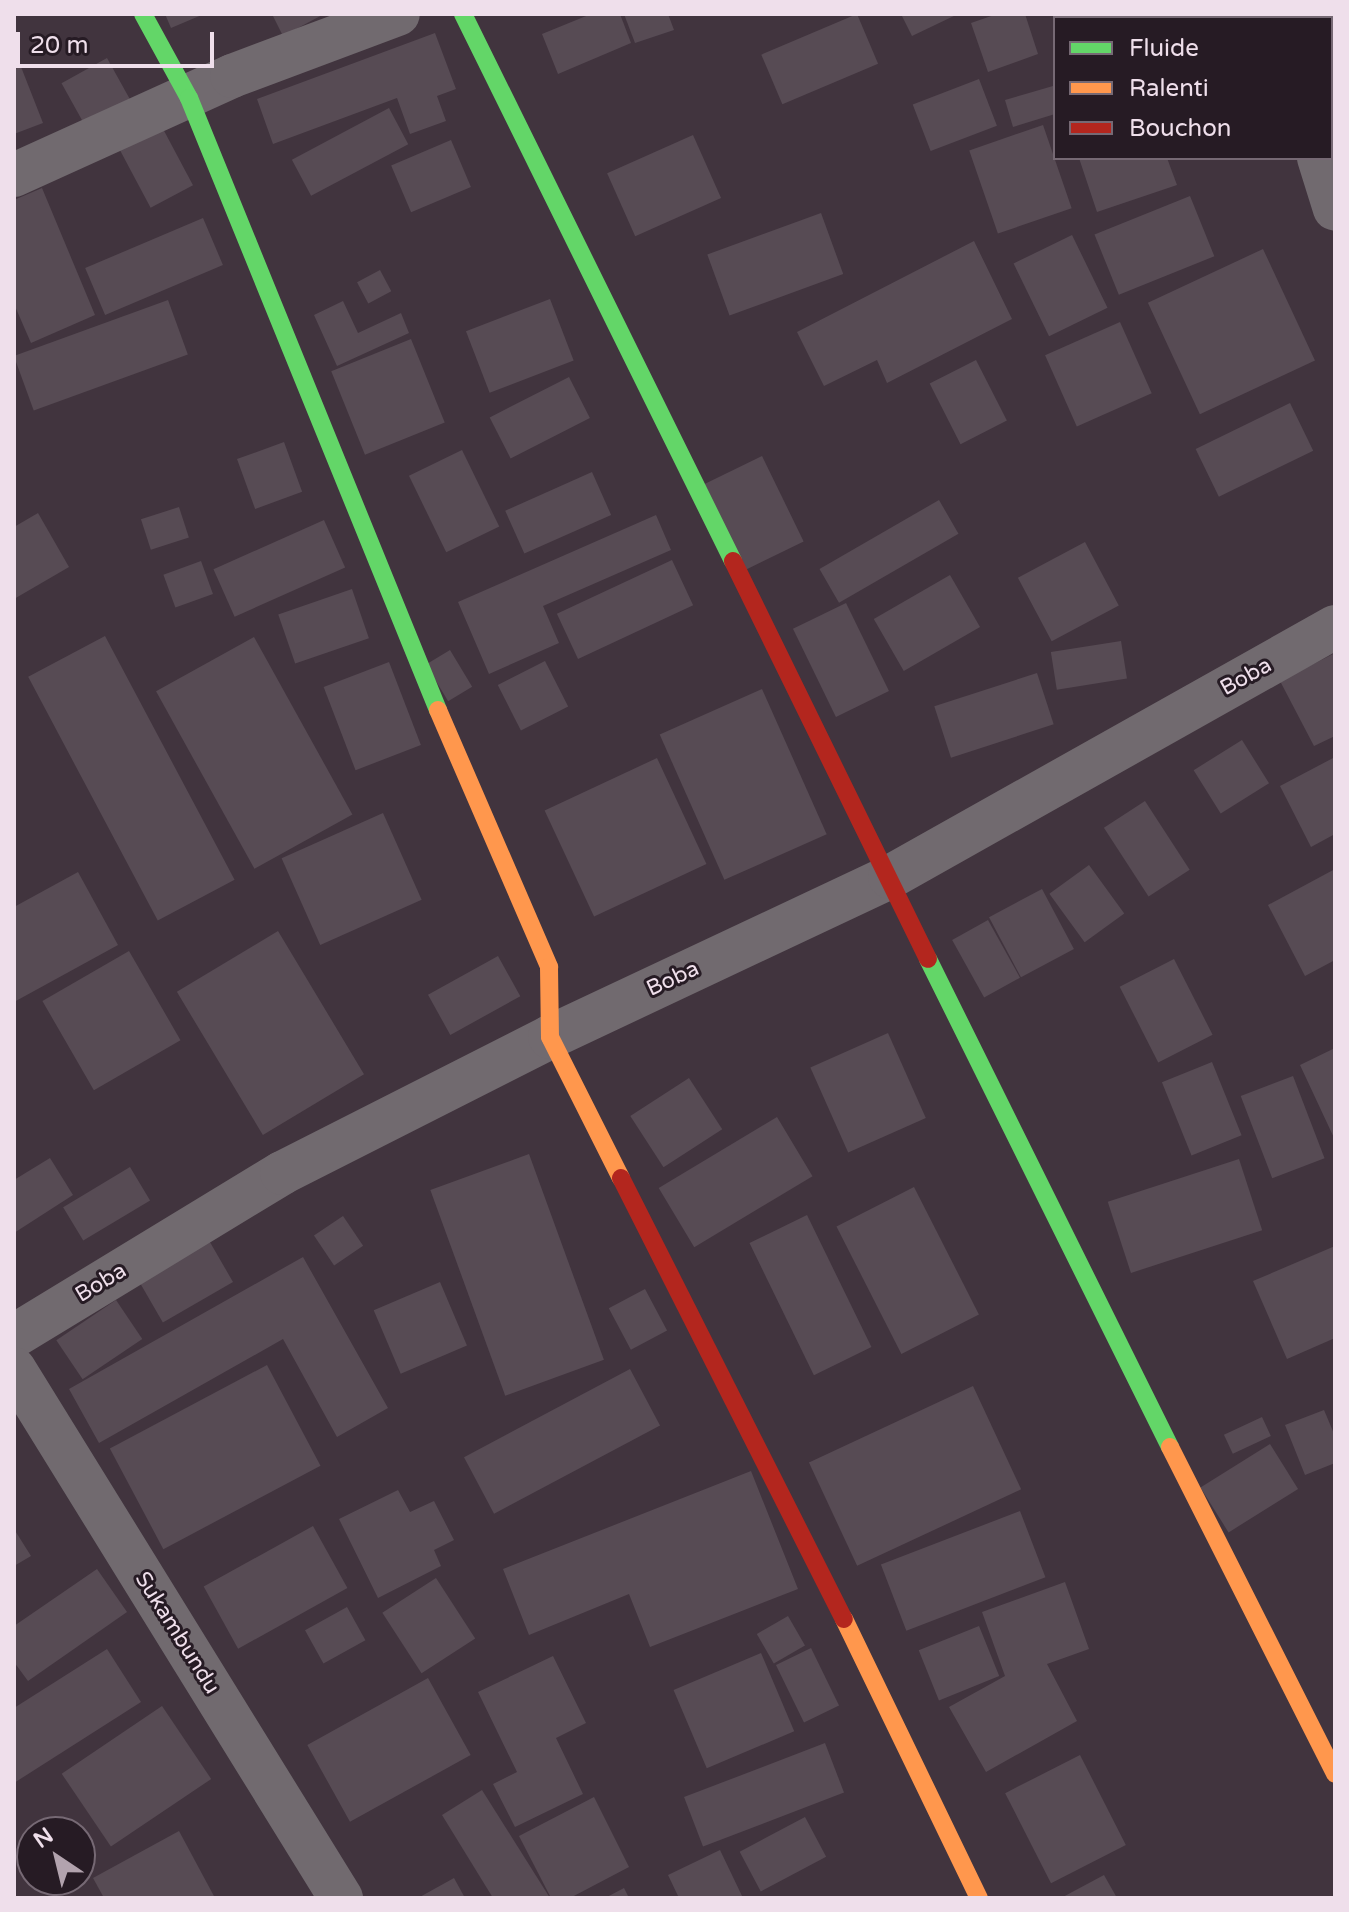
<!DOCTYPE html>
<style>
body{margin:0}
#map{position:relative;width:1349px;height:1912px;overflow:hidden;background:#41343e;font-family:"Varela Round",sans-serif}
div>[style]{position:absolute}
.building>*{inset:0;background:#574b54;transform-origin:0 0}
.street>*{height:44px;margin:-22px;padding:0 22px;transform-origin:22px;border-radius:22px;background:#716a6f}
.fast>*{height:18px;margin:-9px;padding:0 9px;transform-origin:9px;border-radius:9px;background:#63d668}
.slow>*{height:18px;margin:-9px;padding:0 9px;transform-origin:9px;border-radius:9px;background:#ff974d}
.jam>*{height:18px;margin:-9px;padding:0 9px;transform-origin:9px;border-radius:9px;background:#b3261e}
span{translate:-50% -50%;white-space:nowrap;text-align:center;line-height:1.15;-webkit-text-stroke:6px #261b24;paint-order:stroke}
.street-label{font-size:22px;color:#efdfeb}
.frame{position:absolute;inset:0;border:16px solid #efdfeb;pointer-events:none}
.legend{position:absolute;left:1053px;top:16px;width:280px;height:144px;box-sizing:border-box;background:#261b24;border:2px solid #766974;margin:0;padding:10px 14px;list-style:none;font-size:24px;color:#efdfeb}
.legend li{display:flex;align-items:center;gap:16px;height:40px}
.legend b{width:40px;border:2px solid #766974}
.north{position:absolute;left:16px;top:1816px;width:80px;height:80px;box-sizing:border-box;background:#261b24;border:2px solid #766974;border-radius:50%;rotate:325deg;font-size:22px;font-weight:700;line-height:32px;text-align:center;color:#efdfeb}
.north::after{content:'';display:block;margin:auto;width:28px;height:36px;background:#b2a3ae;clip-path:polygon(50% 0,100% 100%,50% 72%,0 100%)}
.scale{position:absolute;left:16px;top:32px;width:198px;height:36px;box-sizing:border-box;border:4px solid #efdfeb;border-top:0;padding-left:10px;font-size:24px;line-height:28px;white-space:nowrap;color:#efdfeb;-webkit-text-stroke:6px #261b24;paint-order:stroke}
</style>
<div id="map">
<div class="building">
<div style="clip-path:polygon(165px 14px,204px 14px,171px 28px)"></div>
<div style="clip-path:polygon(272px 14px,324px 14px,283px 36px)"></div>
<div style="clip-path:polygon(591px 14px,620px 14px,631px 43px,558px 74px,542px 34px)"></div>
<div style="clip-path:polygon(624px 14px,668px 14px,674px 30px,635px 43px)"></div>
<div style="left:857px;top:14px;width:54px;height:104px;rotate:67deg"></div>
<div style="clip-path:polygon(901px 14px,958px 14px,912px 36px)"></div>
<div style="clip-path:polygon(997px 14px,1025px 14px,1038px 54px,988px 72px,971px 23px)"></div>
<div style="clip-path:polygon(1306px 14px,1335px 14px,1335px 41px,1331px 43px,1331px 18px,1308px 18px)"></div>
<div style="clip-path:polygon(435px 33px,456px 89px,437px 96px,446px 121px,410px 134px,397px 98px,273px 144px,257px 99px)"></div>
<div style="clip-path:polygon(14px 49px,43px 123px,14px 134px)"></div>
<div style="left:107px;top:58px;width:53px;height:52px;rotate:61deg"></div>
<div style="left:979px;top:79px;width:50px;height:71px;rotate:69deg"></div>
<div style="clip-path:polygon(1053px 86px,1055px 114px,1013px 127px,1005px 100px)"></div>
<div style="left:389px;top:108px;width:41px;height:110px;rotate:62deg"></div>
<div style="left:1043px;top:125px;width:88px;height:78px;rotate:71deg"></div>
<div style="left:162px;top:127px;width:66px;height:48px;rotate:62deg"></div>
<div style="left:693px;top:135px;width:69px;height:94px;rotate:66deg"></div>
<div style="left:451px;top:140px;width:51px;height:65px;rotate:67deg"></div>
<div style="clip-path:polygon(1079px 158px,1167px 158px,1177px 185px,1097px 212px)"></div>
<div style="clip-path:polygon(42px 188px,95px 315px,31px 343px,14px 304px,14px 200px)"></div>
<div style="left:1190px;top:196px;width:65px;height:103px;rotate:68deg"></div>
<div style="left:821px;top:213px;width:65px;height:121px;rotate:70deg"></div>
<div style="left:203px;top:218px;width:51px;height:128px;rotate:67deg"></div>
<div style="left:1072px;top:235px;width:81px;height:65px;rotate:64deg"></div>
<div style="clip-path:polygon(974px 241px,1012px 319px,887px 383px,877px 360px,824px 386px,797px 332px)"></div>
<div style="left:1263px;top:249px;width:123px;height:127px;rotate:65deg"></div>
<div style="left:380px;top:270px;width:24px;height:26px;rotate:62deg"></div>
<div style="left:550px;top:299px;width:66px;height:90px;rotate:69deg"></div>
<div style="left:168px;top:300px;width:58px;height:164px;rotate:70deg"></div>
<div style="clip-path:polygon(343px 301px,358px 333px,401px 313px,409px 333px,337px 366px,314px 315px)"></div>
<div style="left:1120px;top:322px;width:78px;height:82px;rotate:66deg"></div>
<div style="left:411px;top:339px;width:90px;height:86px;rotate:68deg"></div>
<div style="left:976px;top:360px;width:68px;height:52px;rotate:63deg"></div>
<div style="left:569px;top:377px;width:46px;height:89px;rotate:63deg"></div>
<div style="left:1290px;top:403px;width:53px;height:105px;rotate:64deg"></div>
<div style="left:284px;top:442px;width:53px;height:50px;rotate:70deg"></div>
<div style="left:462px;top:450px;width:85px;height:59px;rotate:64deg"></div>
<div style="left:762px;top:456px;width:95px;height:69px;rotate:64deg"></div>
<div style="left:592px;top:472px;width:47px;height:95px;rotate:66deg"></div>
<div style="left:939px;top:500px;width:39px;height:138px;rotate:60deg"></div>
<div style="left:179px;top:507px;width:32px;height:40px;rotate:72deg"></div>
<div style="clip-path:polygon(38px 513px,69px 567px,14px 599px,14px 527px)"></div>
<div style="clip-path:polygon(656px 515px,671px 550px,543px 606px,559px 643px,489px 674px,458px 602px)"></div>
<div style="left:324px;top:520px;width:52px;height:121px;rotate:66deg"></div>
<div style="left:1085px;top:542px;width:72px;height:76px;rotate:62deg"></div>
<div style="left:672px;top:560px;width:50px;height:127px;rotate:65deg"></div>
<div style="left:201px;top:561px;width:35px;height:40px;rotate:70deg"></div>
<div style="left:950px;top:575px;width:60px;height:88px;rotate:60deg"></div>
<div style="left:352px;top:589px;width:52px;height:78px;rotate:71deg"></div>
<div style="left:846px;top:603px;width:98px;height:59px;rotate:64deg"></div>
<div style="left:105px;top:636px;width:276px;height:87px;rotate:62deg"></div>
<div style="left:254px;top:637px;width:203px;height:112px;rotate:61deg"></div>
<div style="left:1121px;top:641px;width:38px;height:71px;rotate:81deg"></div>
<div style="left:450px;top:650px;width:43px;height:28px;rotate:59deg"></div>
<div style="clip-path:polygon(1335px 653px,1335px 736px,1314px 746px,1280px 681px)"></div>
<div style="left:545px;top:661px;width:51px;height:53px;rotate:63deg"></div>
<div style="left:389px;top:662px;width:89px;height:70px;rotate:69deg"></div>
<div style="left:1037px;top:673px;width:54px;height:108px;rotate:72deg"></div>
<div style="left:762px;top:689px;width:159px;height:112px;rotate:66deg"></div>
<div style="left:1242px;top:740px;width:51px;height:57px;rotate:58deg"></div>
<div style="clip-path:polygon(1335px 757px,1335px 834px,1311px 847px,1280px 786px)"></div>
<div style="left:657px;top:758px;width:117px;height:124px;rotate:65deg"></div>
<div style="left:1145px;top:801px;width:82px;height:49px;rotate:57deg"></div>
<div style="left:383px;top:813px;width:95px;height:111px;rotate:66deg"></div>
<div style="left:1089px;top:865px;width:60px;height:49px;rotate:54deg"></div>
<div style="clip-path:polygon(1335px 869px,1335px 960px,1305px 976px,1268px 905px)"></div>
<div style="clip-path:polygon(78px 872px,118px 945px,14px 1002px,14px 907px)"></div>
<div style="left:1042px;top:889px;width:68px;height:60px;rotate:62deg"></div>
<div style="left:988px;top:920px;width:66px;height:41px;rotate:61deg"></div>
<div style="left:278px;top:931px;width:167px;height:118px;rotate:59deg"></div>
<div style="left:129px;top:951px;width:103px;height:100px;rotate:60deg"></div>
<div style="left:498px;top:956px;width:46px;height:80px;rotate:61deg"></div>
<div style="left:1174px;top:959px;width:85px;height:61px;rotate:63deg"></div>
<div style="left:888px;top:1033px;width:93px;height:85px;rotate:66deg"></div>
<div style="clip-path:polygon(1335px 1048px,1335px 1140px,1300px 1065px)"></div>
<div style="left:1212px;top:1062px;width:79px;height:54px;rotate:68deg"></div>
<div style="left:1293px;top:1076px;width:88px;height:56px;rotate:69deg"></div>
<div style="left:689px;top:1078px;width:61px;height:70px;rotate:57deg"></div>
<div style="left:777px;top:1117px;width:69px;height:138px;rotate:59deg"></div>
<div style="left:529px;top:1154px;width:219px;height:105px;rotate:70deg"></div>
<div style="clip-path:polygon(50px 1158px,73px 1195px,14px 1233px,14px 1180px)"></div>
<div style="left:1239px;top:1159px;width:75px;height:138px;rotate:72deg"></div>
<div style="left:130px;top:1167px;width:39px;height:78px;rotate:59deg"></div>
<div style="left:914px;top:1187px;width:143px;height:87px;rotate:63deg"></div>
<div style="left:807px;top:1215px;width:147px;height:64px;rotate:64deg"></div>
<div style="left:343px;top:1216px;width:36px;height:35px;rotate:56deg"></div>
<div style="left:207px;top:1237px;width:52px;height:81px;rotate:60deg"></div>
<div style="clip-path:polygon(1335px 1246px,1335px 1338px,1287px 1359px,1253px 1281px)"></div>
<div style="clip-path:polygon(303px 1257px,388px 1408px,337px 1437px,283px 1339px,99px 1443px,69px 1389px)"></div>
<div style="left:440px;top:1282px;width:69px;height:72px;rotate:67deg"></div>
<div style="left:645px;top:1289px;width:47px;height:41px;rotate:62deg"></div>
<div style="left:116px;top:1300px;width:47px;height:72px;rotate:56deg"></div>
<div style="left:267px;top:1365px;width:114px;height:178px;rotate:62deg"></div>
<div style="left:630px;top:1369px;width:64px;height:188px;rotate:62deg"></div>
<div style="left:973px;top:1386px;width:114px;height:181px;rotate:65deg"></div>
<div style="clip-path:polygon(1324px 1410px,1335px 1436px,1335px 1463px,1305px 1475px,1285px 1425px)"></div>
<div style="left:1262px;top:1417px;width:21px;height:42px;rotate:65deg"></div>
<div style="left:1270px;top:1444px;width:53px;height:82px;rotate:58deg"></div>
<div style="clip-path:polygon(751px 1471px,798px 1589px,650px 1647px,629px 1594px,529px 1635px,503px 1569px)"></div>
<div style="clip-path:polygon(398px 1490px,410px 1512px,434px 1501px,454px 1540px,434px 1550px,441px 1566px,378px 1598px,339px 1519px)"></div>
<div style="left:1020px;top:1511px;width:71px;height:149px;rotate:69deg"></div>
<div style="left:313px;top:1526px;width:71px;height:125px;rotate:61deg"></div>
<div style="clip-path:polygon(14px 1529px,31px 1556px,14px 1566px)"></div>
<div style="clip-path:polygon(97px 1569px,127px 1612px,28px 1681px,14px 1662px,14px 1626px)"></div>
<div style="left:436px;top:1578px;width:72px;height:64px;rotate:57deg"></div>
<div style="clip-path:polygon(1065px 1582px,1089px 1649px,1047px 1664px,1077px 1721px,986px 1772px,949px 1707px,1005px 1676px,982px 1612px)"></div>
<div style="left:347px;top:1607px;width:38px;height:48px;rotate:61deg"></div>
<div style="left:788px;top:1616px;width:34px;height:36px;rotate:60deg"></div>
<div style="left:979px;top:1626px;width:54px;height:65px;rotate:68deg"></div>
<div style="left:811px;top:1648px;width:64px;height:39px;rotate:64deg"></div>
<div style="clip-path:polygon(107px 1649px,141px 1702px,14px 1783px,14px 1708px)"></div>
<div style="left:761px;top:1653px;width:85px;height:95px;rotate:67deg"></div>
<div style="clip-path:polygon(553px 1656px,586px 1723px,556px 1738px,583px 1794px,515px 1827px,493px 1784px,517px 1772px,478px 1692px)"></div>
<div style="left:428px;top:1678px;width:88px;height:138px;rotate:61deg"></div>
<div style="left:162px;top:1706px;width:88px;height:121px;rotate:56deg"></div>
<div style="left:825px;top:1743px;width:53px;height:151px;rotate:69deg"></div>
<div style="left:1080px;top:1755px;width:101px;height:84px;rotate:63deg"></div>
<div style="clip-path:polygon(482px 1790px,550px 1898px,493px 1898px,442px 1815px)"></div>
<div style="clip-path:polygon(594px 1797px,629px 1867px,570px 1898px,551px 1898px,519px 1836px)"></div>
<div style="left:805px;top:1817px;width:45px;height:74px;rotate:62deg"></div>
<div style="clip-path:polygon(179px 1831px,215px 1898px,104px 1898px,93px 1878px)"></div>
<div style="clip-path:polygon(720px 1850px,743px 1898px,679px 1898px,668px 1875px)"></div>
<div style="clip-path:polygon(1104px 1875px,1117px 1898px,1061px 1898px)"></div>
<div style="clip-path:polygon(454px 1878px,465px 1898px,418px 1898px)"></div>
<div style="clip-path:polygon(624px 1888px,629px 1898px,605px 1898px)"></div>
</div>
<div class="street">
<div style="left:1272px;top:14px;width:4px;rotate:76deg"></div>
<div style="left:1319px;top:158px;width:53px;rotate:72.6deg"></div>
<div style="left:14px;top:175px;width:239px;rotate:-24.4deg"></div>
<div style="left:232px;top:76px;width:177px;rotate:-20.5deg"></div>
<div style="left:14px;top:1336px;width:314px;rotate:-31.3deg"></div>
<div style="left:282px;top:1173px;width:301px;rotate:-26.9deg"></div>
<div style="left:550px;top:1037px;width:376px;rotate:-25.2deg"></div>
<div style="left:890px;top:877px;width:510px;rotate:-29.33deg"></div>
<div style="left:14px;top:1369px;width:622px;rotate:58.28deg"></div>
</div>
<div class="fast">
<div style="left:143px;top:14px;width:96px;rotate:61.3deg"></div>
<div style="left:189px;top:98px;width:661px;rotate:67.86deg"></div>
<div style="left:463px;top:14px;width:610px;rotate:63.73deg"></div>
<div style="left:928px;top:959px;width:545px;rotate:63.62deg"></div>
</div>
<div class="slow">
<div style="left:438px;top:710px;width:280px;rotate:66.6deg"></div>
<div style="left:549px;top:967px;width:70px;rotate:89.2deg"></div>
<div style="left:550px;top:1037px;width:158px;rotate:63.3deg"></div>
<div style="left:1170px;top:1447px;width:366px;rotate:63.2deg"></div>
<div style="left:844px;top:1619px;width:310px;rotate:64.2deg"></div>
</div>
<div class="jam">
<div style="left:733px;top:561px;width:443px;rotate:63.9deg"></div>
<div style="left:621px;top:1178px;width:494px;rotate:63.2deg"></div>
</div>
<div class="street-label">
<span style="left:1246px;top:677px;rotate:-29deg">Boba</span>
<span style="left:673px;top:979px;rotate:-25deg">Boba</span>
<span style="left:101px;top:1283px;rotate:-31deg">Boba</span>
<span style="left:177px;top:1633px;rotate:58deg">Sukambundu</span>
</div>
<div class="frame"></div>
<ul class="legend">
<li><b style="height:10px;background:#63d668"></b>Fluide</li>
<li><b style="height:10px;background:#ff974d"></b>Ralenti</li>
<li><b style="height:10px;background:#b3261e"></b>Bouchon</li>
</ul>
<div class="north">N</div>
<div class="scale">20 m</div>
</div>
